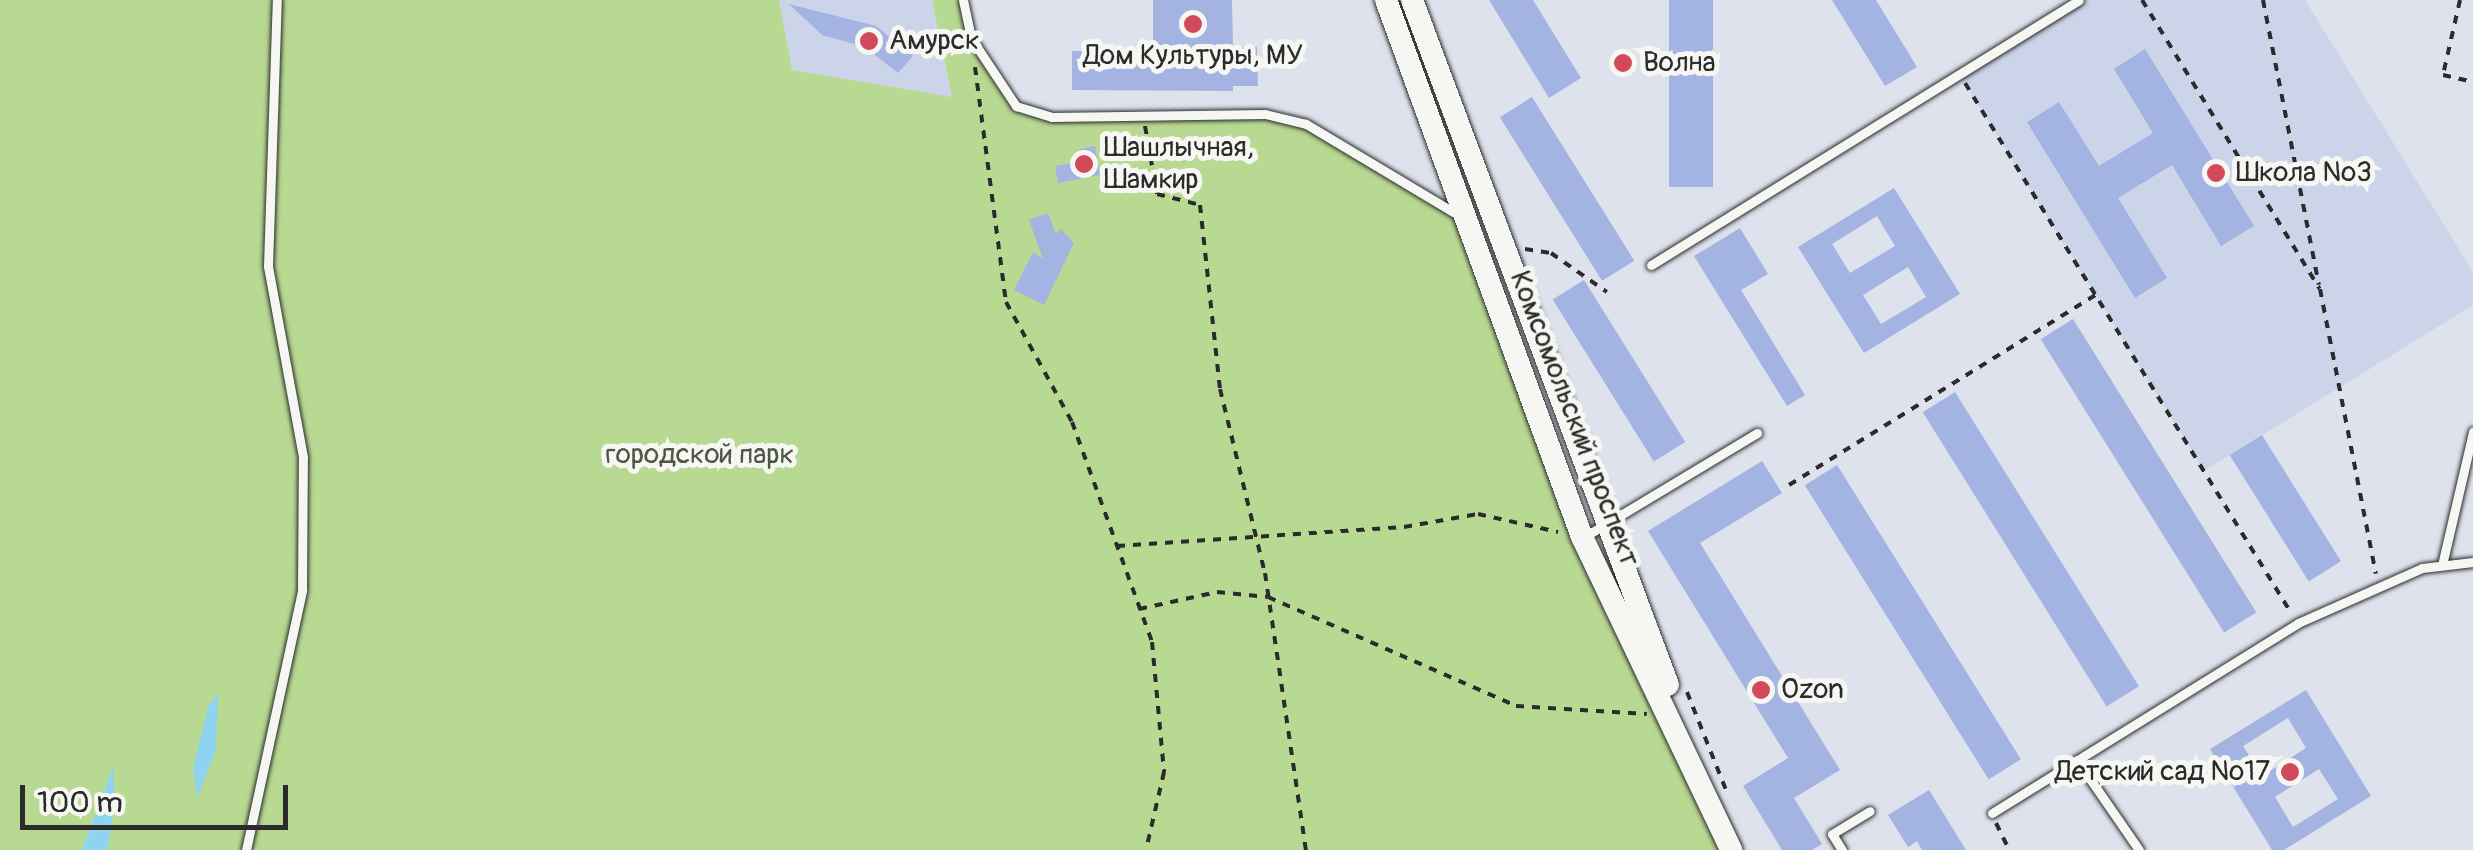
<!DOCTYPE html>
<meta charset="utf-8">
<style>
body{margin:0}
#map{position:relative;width:2473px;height:850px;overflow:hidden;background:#dde2ed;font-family:Pangolin,sans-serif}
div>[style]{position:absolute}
.built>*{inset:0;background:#ccd4ea}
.green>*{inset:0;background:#b8d992}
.water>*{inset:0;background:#8ed4f0}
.building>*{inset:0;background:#a3b3e2;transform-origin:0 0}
.path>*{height:4px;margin-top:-2px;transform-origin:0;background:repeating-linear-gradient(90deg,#2b2b2b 0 8px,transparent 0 16px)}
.roads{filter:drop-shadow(0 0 2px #2b2b2b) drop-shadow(0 0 2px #2b2b2b)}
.service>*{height:9px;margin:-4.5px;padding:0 4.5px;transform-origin:4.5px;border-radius:4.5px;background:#f6f6f2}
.tertiary>*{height:22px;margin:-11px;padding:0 11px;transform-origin:11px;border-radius:11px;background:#f6f6f2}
.dots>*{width:28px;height:28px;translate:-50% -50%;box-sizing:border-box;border:5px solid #f6f6f2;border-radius:50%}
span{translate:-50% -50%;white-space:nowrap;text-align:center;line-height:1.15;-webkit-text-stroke:10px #f6f6f2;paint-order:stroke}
.poi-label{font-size:28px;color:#2b2b2b}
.left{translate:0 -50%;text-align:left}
.right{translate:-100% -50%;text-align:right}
.street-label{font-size:28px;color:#2b2b2b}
.park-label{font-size:28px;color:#4e5645}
.scale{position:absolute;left:20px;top:785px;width:268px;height:45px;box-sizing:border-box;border:5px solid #2b2b2b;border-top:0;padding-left:12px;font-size:30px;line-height:35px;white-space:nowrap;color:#2b2b2b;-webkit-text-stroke:8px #f6f6f2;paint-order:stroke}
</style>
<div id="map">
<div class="built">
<div style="clip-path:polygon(779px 0,932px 0,952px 97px,791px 70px)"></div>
<div style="clip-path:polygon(2079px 0,2305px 0,2473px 272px,2473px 305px,2204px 471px,1959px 74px)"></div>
</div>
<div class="green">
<div style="clip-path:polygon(0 0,779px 0,792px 70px,952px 97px,932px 0,963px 0,971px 38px,1016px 106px,1052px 117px,1265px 114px,1306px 124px,1467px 221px,1582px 537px,1731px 850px,107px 850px,115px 804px,112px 770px,82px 850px,0 850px)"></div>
</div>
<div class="water">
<div style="clip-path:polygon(218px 692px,216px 750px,197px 798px,193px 768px,208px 707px)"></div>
<div style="clip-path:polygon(113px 767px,115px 804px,107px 850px,82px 850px)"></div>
</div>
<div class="building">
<div style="clip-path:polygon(1153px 0,1232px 0,1233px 48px,1257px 47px,1258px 86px,1233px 86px,1233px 91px,1072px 90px,1072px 51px,1153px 50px)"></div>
<div style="clip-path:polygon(1489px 0,1533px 0,1581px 78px,1549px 98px)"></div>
<div style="left:1669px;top:0;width:44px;height:187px"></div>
<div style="clip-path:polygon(1832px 0,1876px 0,1917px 67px,1885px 86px)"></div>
<div style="clip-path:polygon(789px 4px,876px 26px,913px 56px,898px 73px,865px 47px,822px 35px)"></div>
<div style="clip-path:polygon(2145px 49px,2254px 226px,2221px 246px,2172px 165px,2118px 198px,2167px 278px,2135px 298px,2027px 122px,2059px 102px,2099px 166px,2153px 133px,2114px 69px)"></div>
<div style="left:1532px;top:97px;width:193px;height:38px;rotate:58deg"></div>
<div style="clip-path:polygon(1095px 146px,1100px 175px,1058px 183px,1055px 166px,1083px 161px,1080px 149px)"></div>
<div style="clip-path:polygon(evenodd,1894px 188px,1960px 294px,1864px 353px,1798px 247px,1894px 188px,1877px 216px,1895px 246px,1850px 273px,1832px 244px,1877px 216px,1894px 188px,1908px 267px,1926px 297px,1881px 324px,1863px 295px,1908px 267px)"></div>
<div style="clip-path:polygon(1048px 213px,1056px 234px,1061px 229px,1074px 243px,1044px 305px,1014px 290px,1033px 252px,1043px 259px,1029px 220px)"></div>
<div style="clip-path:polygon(1740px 228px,1768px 274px,1741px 290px,1805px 395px,1787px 406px,1694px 256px)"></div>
<div style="left:1584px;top:280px;width:191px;height:37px;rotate:58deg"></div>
<div style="left:2073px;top:319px;width:346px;height:38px;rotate:58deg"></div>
<div style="left:1955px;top:392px;width:347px;height:38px;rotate:58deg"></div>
<div style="left:2262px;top:435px;width:149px;height:38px;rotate:58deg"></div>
<div style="clip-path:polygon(1762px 461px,1782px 493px,1700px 543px,1840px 770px,1794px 798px,1822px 844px,1812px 850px,1782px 850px,1743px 786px,1788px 758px,1648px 531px)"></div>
<div style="left:1837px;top:465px;width:347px;height:38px;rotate:58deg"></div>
<div style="clip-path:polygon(evenodd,2306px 690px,2371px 796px,2284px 850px,2272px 850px,2210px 749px,2306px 690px,2288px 718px,2306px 748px,2262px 776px,2243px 746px,2288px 718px,2306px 690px,2319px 769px,2338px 799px,2293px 827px,2275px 797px,2319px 769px)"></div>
<div style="clip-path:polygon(1929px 790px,1966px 850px,1922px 850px,1917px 841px,1908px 847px,1888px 815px)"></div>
</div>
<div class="path">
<div style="left:2142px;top:0;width:339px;rotate:58.4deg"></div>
<div style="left:2320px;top:289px;width:290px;rotate:78.9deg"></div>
<div style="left:2263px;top:0;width:290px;rotate:78.9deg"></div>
<div style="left:2460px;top:0;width:77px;rotate:102.8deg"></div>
<div style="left:2443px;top:75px;width:31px;rotate:13deg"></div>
<div style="left:975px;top:67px;width:237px;rotate:82.5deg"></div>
<div style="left:1006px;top:302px;width:137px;rotate:61.2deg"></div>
<div style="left:1072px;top:422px;width:234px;rotate:70deg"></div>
<div style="left:1152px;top:642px;width:131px;rotate:84.7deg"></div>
<div style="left:1164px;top:772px;width:80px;rotate:103deg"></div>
<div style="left:1965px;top:83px;width:620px;rotate:58.39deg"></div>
<div style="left:1145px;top:126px;width:69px;rotate:80deg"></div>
<div style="left:1157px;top:194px;width:44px;rotate:14.3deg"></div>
<div style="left:1200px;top:205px;width:185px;rotate:83.8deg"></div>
<div style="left:1220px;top:389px;width:189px;rotate:76.3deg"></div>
<div style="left:1265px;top:573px;width:280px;rotate:81.6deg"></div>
<div style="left:1525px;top:249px;width:26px;rotate:9deg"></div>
<div style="left:1551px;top:253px;width:68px;rotate:34.9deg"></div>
<div style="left:1789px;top:485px;width:361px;rotate:-31.8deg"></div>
<div style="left:1117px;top:546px;width:288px;rotate:-3.8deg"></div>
<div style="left:1404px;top:527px;width:75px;rotate:-10deg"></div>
<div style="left:1478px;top:514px;width:82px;rotate:12.7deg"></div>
<div style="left:1139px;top:609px;width:80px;rotate:-12.3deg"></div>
<div style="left:1217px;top:592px;width:51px;rotate:5.6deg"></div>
<div style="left:1268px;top:597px;width:271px;rotate:23.7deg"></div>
<div style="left:1516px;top:706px;width:131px;rotate:3.5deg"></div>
<div style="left:1687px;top:692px;width:105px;rotate:68.3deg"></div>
<div style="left:1996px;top:823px;width:30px;rotate:64deg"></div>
</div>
<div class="roads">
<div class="service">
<div style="left:963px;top:0;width:39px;rotate:78deg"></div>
<div style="left:971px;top:38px;width:82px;rotate:56.5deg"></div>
<div style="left:1016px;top:106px;width:38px;rotate:17deg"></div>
<div style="left:1052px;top:117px;width:213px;rotate:-0.8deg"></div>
<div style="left:1265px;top:114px;width:42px;rotate:13.7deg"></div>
<div style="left:1306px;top:124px;width:179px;rotate:30.9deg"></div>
<div style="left:1651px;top:265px;width:503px;rotate:-31.76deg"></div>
<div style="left:1584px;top:537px;width:202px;rotate:-31deg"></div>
<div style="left:2442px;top:565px;width:137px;rotate:-76.9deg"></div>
<div style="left:2077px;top:760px;width:109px;rotate:55.4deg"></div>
<div style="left:1992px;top:813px;width:360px;rotate:-31.8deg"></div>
<div style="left:2298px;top:623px;width:136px;rotate:-23.9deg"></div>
<div style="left:2422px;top:568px;width:51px;rotate:-6.7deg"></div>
<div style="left:246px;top:850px;width:266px;rotate:-77.8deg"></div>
<div style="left:302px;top:590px;width:133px;rotate:-89.6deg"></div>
<div style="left:303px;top:457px;width:194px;rotate:-100.4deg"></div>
<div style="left:268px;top:266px;width:266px;rotate:-88.1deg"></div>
<div style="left:1842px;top:850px;width:19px;rotate:-122deg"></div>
<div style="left:1832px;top:834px;width:44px;rotate:-31.2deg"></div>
</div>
<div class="tertiary">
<div style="left:1386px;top:0;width:572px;rotate:69.95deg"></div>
<div style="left:1582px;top:537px;width:347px;rotate:64.5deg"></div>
<div style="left:1412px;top:0;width:731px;rotate:69.51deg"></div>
</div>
</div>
<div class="dots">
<div style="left:1193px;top:24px;background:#d1495b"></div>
<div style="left:869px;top:41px;background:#d1495b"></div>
<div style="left:1623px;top:63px;background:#d1495b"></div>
<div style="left:1084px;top:164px;background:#d1495b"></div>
<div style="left:2216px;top:173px;background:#d1495b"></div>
<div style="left:1761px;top:690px;background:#d1495b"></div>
<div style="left:2290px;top:772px;background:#d1495b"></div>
</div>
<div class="poi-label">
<span class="left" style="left:889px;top:41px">Амурск</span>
<span style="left:1193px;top:56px">Дом Культуры, МУ</span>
<span class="left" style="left:1643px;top:63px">Волна</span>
<span class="left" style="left:1104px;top:164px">Шашлычная,<br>Шамкир</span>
<span class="left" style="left:2236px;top:173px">Школа №3</span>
<span class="left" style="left:1781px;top:690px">Ozon</span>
<span class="right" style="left:2270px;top:772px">Детский сад №17</span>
</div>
<div class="street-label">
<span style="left:1574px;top:419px;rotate:69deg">Комсомольский проспект</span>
</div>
<div class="park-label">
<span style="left:700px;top:455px">городской парк</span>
</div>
<div class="scale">100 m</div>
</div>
